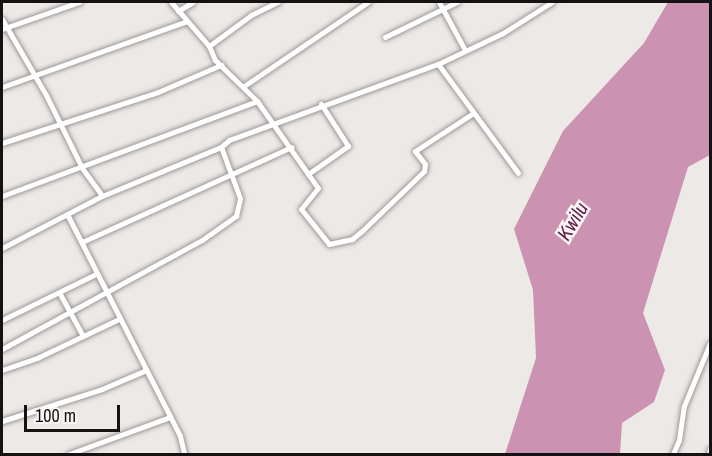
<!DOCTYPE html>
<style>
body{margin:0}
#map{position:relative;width:712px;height:456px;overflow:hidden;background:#ede9e7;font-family:"Archivo Narrow",sans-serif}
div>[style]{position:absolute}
.water>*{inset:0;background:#cc92b1}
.roads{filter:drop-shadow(0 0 2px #9d9998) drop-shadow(0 0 2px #9d9998)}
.minor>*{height:5px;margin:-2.5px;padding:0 2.5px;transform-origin:2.5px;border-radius:2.5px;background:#fff}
span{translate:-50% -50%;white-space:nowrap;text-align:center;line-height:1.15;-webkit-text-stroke:5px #faf6f5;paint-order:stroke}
.water-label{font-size:20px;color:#621d47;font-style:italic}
.frame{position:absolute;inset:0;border:3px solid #141212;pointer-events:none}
.scale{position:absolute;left:24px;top:405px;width:96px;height:27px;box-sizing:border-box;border:3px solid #141212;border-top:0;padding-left:8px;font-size:18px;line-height:21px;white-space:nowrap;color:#141212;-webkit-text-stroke:4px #faf6f5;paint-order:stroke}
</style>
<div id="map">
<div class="water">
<div style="clip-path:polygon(668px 2px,710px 2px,710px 155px,688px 167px,643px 313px,665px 370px,654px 402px,622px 423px,620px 454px,505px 454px,536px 358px,533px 290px,514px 229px,563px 131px,644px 43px)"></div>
</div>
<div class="roads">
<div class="minor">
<div style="left:171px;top:2px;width:58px;rotate:49.2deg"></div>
<div style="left:209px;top:46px;width:15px;rotate:67deg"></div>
<div style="left:215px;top:60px;width:59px;rotate:44.3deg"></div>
<div style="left:257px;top:101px;width:106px;rotate:55deg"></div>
<div style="left:318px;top:188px;width:27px;rotate:129deg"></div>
<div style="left:301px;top:209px;width:45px;rotate:51.3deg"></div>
<div style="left:329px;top:244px;width:24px;rotate:-12deg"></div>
<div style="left:352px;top:239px;width:14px;rotate:-39deg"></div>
<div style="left:363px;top:230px;width:85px;rotate:-44deg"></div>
<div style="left:424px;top:171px;width:7px;rotate:-82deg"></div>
<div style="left:425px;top:164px;width:16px;rotate:-128deg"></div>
<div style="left:415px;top:151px;width:68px;rotate:-33deg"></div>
<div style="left:439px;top:2px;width:55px;rotate:61.6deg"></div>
<div style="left:178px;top:11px;width:17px;rotate:-31deg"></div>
<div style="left:2px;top:19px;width:88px;rotate:59.9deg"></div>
<div style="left:46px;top:95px;width:81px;rotate:63.7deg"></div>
<div style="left:82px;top:168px;width:34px;rotate:54deg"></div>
<div style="left:2px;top:29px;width:82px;rotate:-19.3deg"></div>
<div style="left:385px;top:37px;width:80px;rotate:-25.9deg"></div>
<div style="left:209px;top:46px;width:52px;rotate:-36.4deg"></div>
<div style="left:251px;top:15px;width:30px;rotate:-26deg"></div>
<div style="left:438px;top:64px;width:135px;rotate:53.7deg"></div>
<div style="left:244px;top:86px;width:150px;rotate:-34.1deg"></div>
<div style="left:2px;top:87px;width:194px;rotate:-19.6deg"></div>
<div style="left:2px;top:143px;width:164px;rotate:-18.1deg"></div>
<div style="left:158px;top:92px;width:69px;rotate:-23.2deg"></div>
<div style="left:308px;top:174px;width:49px;rotate:-35deg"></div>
<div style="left:348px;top:146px;width:50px;rotate:-122.7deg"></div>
<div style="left:2px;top:196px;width:272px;rotate:-20.4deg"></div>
<div style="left:67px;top:214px;width:249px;rotate:63deg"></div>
<div style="left:180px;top:436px;width:18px;rotate:77deg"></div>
<div style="left:82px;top:242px;width:230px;rotate:-24.4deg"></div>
<div style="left:2px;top:248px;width:113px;rotate:-27.5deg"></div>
<div style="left:102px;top:196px;width:129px;rotate:-22.4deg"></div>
<div style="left:221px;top:147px;width:11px;rotate:-41deg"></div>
<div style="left:229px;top:140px;width:222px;rotate:-20deg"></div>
<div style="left:438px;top:64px;width:72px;rotate:-25.5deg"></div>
<div style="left:503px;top:33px;width:58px;rotate:-32.3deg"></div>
<div style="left:60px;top:294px;width:48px;rotate:61.3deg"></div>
<div style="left:2px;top:320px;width:105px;rotate:-26.1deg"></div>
<div style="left:2px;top:349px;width:228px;rotate:-28.6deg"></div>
<div style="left:202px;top:240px;width:42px;rotate:-35.2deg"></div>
<div style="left:236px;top:216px;width:18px;rotate:-77deg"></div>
<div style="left:240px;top:198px;width:54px;rotate:-110.4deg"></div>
<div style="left:2px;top:370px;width:39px;rotate:-19deg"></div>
<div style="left:39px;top:357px;width:89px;rotate:-25.4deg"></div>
<div style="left:2px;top:421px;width:105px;rotate:-17.7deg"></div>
<div style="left:102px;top:389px;width:46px;rotate:-23.2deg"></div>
<div style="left:69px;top:454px;width:108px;rotate:-20.1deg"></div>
<div style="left:673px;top:454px;width:15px;rotate:-67deg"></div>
<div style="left:679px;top:440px;width:34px;rotate:-82deg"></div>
<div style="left:684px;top:406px;width:68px;rotate:-67.6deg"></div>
<div style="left:709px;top:454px;width:5px;rotate:-79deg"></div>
</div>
</div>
<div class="water-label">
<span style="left:572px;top:221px;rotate:-59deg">Kwilu</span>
</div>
<div class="frame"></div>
<div class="scale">100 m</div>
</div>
